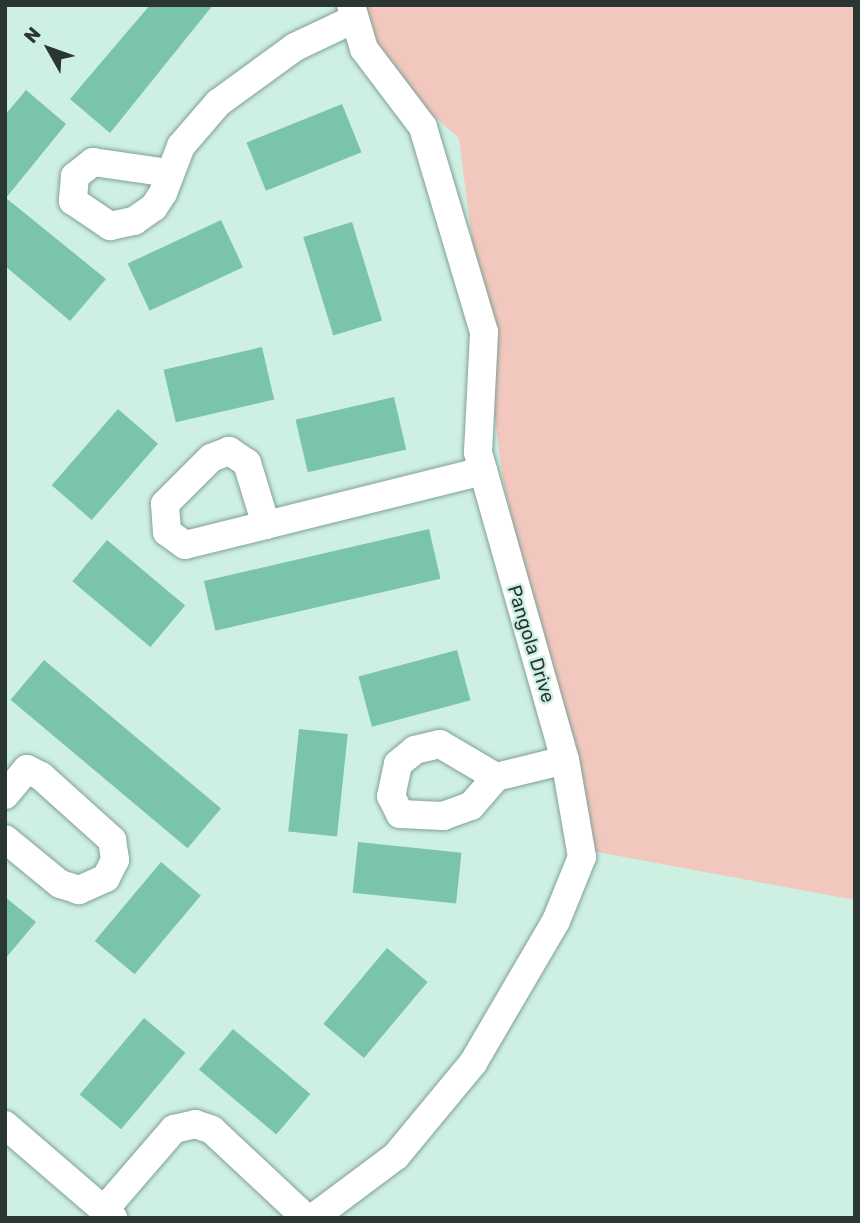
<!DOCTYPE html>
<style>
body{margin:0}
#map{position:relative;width:860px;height:1223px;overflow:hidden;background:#cef0e3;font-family:Rubik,sans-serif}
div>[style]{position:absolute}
.green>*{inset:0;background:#f2c7be}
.building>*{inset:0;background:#79c4ab;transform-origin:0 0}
.roads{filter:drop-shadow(0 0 2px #81a095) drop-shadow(0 0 2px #81a095)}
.street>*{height:28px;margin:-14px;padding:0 14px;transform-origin:14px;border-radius:14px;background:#fff}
span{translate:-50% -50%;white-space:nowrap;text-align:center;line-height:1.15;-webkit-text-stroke:5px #cef0e3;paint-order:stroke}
.street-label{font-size:19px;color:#293631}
.frame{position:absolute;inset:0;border:7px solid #293631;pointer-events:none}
.north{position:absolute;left:14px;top:14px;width:70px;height:70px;-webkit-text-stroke:5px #cef0e3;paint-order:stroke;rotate:310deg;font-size:19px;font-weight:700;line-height:28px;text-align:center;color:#293631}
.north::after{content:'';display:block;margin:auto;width:24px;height:32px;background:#293631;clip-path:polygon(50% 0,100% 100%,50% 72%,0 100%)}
</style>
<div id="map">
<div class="green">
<div style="clip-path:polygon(356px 5px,855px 5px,855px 900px,592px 851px,503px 481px,459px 138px,370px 60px)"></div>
</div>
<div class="building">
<div style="clip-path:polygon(150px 5px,213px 5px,110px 133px,70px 99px)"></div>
<div style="clip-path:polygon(26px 90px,66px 124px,6px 198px,106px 279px,70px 321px,5px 266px,5px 115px)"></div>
<div style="left:342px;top:104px;width:52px;height:103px;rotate:68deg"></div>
<div style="left:221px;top:220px;width:52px;height:103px;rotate:65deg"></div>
<div style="left:352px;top:222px;width:103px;height:51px;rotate:73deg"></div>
<div style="left:262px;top:347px;width:54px;height:101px;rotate:77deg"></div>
<div style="left:394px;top:397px;width:54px;height:101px;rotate:77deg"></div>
<div style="left:118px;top:409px;width:53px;height:101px;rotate:41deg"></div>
<div style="left:429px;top:529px;width:51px;height:231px;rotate:77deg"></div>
<div style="left:107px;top:540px;width:102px;height:54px;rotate:40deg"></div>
<div style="left:457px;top:650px;width:52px;height:102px;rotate:75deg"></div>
<div style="left:44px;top:660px;width:231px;height:52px;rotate:40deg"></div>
<div style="left:299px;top:729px;width:49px;height:103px;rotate:6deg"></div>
<div style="left:358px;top:842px;width:104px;height:51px;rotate:6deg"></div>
<div style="left:161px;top:862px;width:52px;height:103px;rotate:40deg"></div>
<div style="clip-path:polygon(5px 897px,36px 922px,5px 959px)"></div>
<div style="left:387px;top:948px;width:53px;height:99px;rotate:40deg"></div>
<div style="left:144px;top:1018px;width:54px;height:100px;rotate:40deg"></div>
<div style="left:233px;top:1029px;width:101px;height:53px;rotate:40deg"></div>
</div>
<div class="roads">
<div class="street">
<div style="left:169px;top:173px;width:77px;rotate:-171.8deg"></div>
<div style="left:93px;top:162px;width:23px;rotate:142deg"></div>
<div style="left:75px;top:176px;width:25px;rotate:95deg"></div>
<div style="left:73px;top:201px;width:45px;rotate:34deg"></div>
<div style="left:110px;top:226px;width:25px;rotate:-12deg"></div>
<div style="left:134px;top:221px;width:24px;rotate:-35deg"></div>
<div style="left:154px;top:207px;width:17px;rotate:-57deg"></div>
<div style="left:163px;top:193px;width:50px;rotate:-69deg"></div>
<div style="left:181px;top:146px;width:57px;rotate:-49.3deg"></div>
<div style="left:218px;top:103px;width:95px;rotate:-36deg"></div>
<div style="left:295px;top:47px;width:65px;rotate:-25.4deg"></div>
<div style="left:266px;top:525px;width:65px;rotate:-107deg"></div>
<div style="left:247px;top:463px;width:22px;rotate:-146deg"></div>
<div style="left:229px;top:451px;width:19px;rotate:159deg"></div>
<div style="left:211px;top:458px;width:65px;rotate:135deg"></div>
<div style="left:165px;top:504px;width:28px;rotate:86deg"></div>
<div style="left:167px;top:532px;width:22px;rotate:36deg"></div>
<div style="left:185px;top:545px;width:83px;rotate:-13.9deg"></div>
<div style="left:266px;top:525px;width:224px;rotate:-14deg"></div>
<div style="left:496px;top:777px;width:65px;rotate:-149.5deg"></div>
<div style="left:440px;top:744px;width:26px;rotate:167deg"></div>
<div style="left:415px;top:750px;width:22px;rotate:141deg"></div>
<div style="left:398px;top:764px;width:33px;rotate:102deg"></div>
<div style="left:391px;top:796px;width:20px;rotate:63deg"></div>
<div style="left:400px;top:814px;width:43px;rotate:2.7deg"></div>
<div style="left:443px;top:816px;width:30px;rotate:-20deg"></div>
<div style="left:471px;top:806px;width:38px;rotate:-49deg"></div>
<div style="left:496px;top:777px;width:71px;rotate:-13.8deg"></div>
<div style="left:5px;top:795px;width:34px;rotate:-50deg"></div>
<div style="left:27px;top:769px;width:16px;rotate:27deg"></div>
<div style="left:41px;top:776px;width:96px;rotate:42deg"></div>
<div style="left:112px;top:840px;width:20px;rotate:81deg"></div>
<div style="left:115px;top:860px;width:20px;rotate:117deg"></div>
<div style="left:106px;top:878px;width:30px;rotate:156deg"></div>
<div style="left:79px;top:890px;width:20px;rotate:-162deg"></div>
<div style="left:60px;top:884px;width:71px;rotate:-140.7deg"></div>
<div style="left:5px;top:1125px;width:143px;rotate:40.7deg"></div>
<div style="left:104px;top:1210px;width:107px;rotate:-49.2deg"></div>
<div style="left:174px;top:1129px;width:22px;rotate:-13deg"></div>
<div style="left:195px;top:1124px;width:18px;rotate:19deg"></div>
<div style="left:212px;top:1130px;width:129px;rotate:43.1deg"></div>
<div style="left:313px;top:1218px;width:104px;rotate:-36.8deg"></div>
<div style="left:396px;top:1156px;width:121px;rotate:-50.4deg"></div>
<div style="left:473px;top:1063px;width:164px;rotate:-59.7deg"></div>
<div style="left:556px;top:921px;width:69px;rotate:-67.9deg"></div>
<div style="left:582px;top:857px;width:98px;rotate:-99.9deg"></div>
<div style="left:565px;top:760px;width:320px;rotate:-105.8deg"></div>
<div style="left:478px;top:452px;width:120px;rotate:-87.1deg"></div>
<div style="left:484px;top:332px;width:214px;rotate:-106.6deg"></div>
<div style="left:423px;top:127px;width:98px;rotate:-127.1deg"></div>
<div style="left:364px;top:49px;width:46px;rotate:-106.5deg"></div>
</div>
</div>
<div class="street-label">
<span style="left:531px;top:644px;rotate:73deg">Pangola Drive</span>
</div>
<div class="frame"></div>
<div class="north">N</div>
</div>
